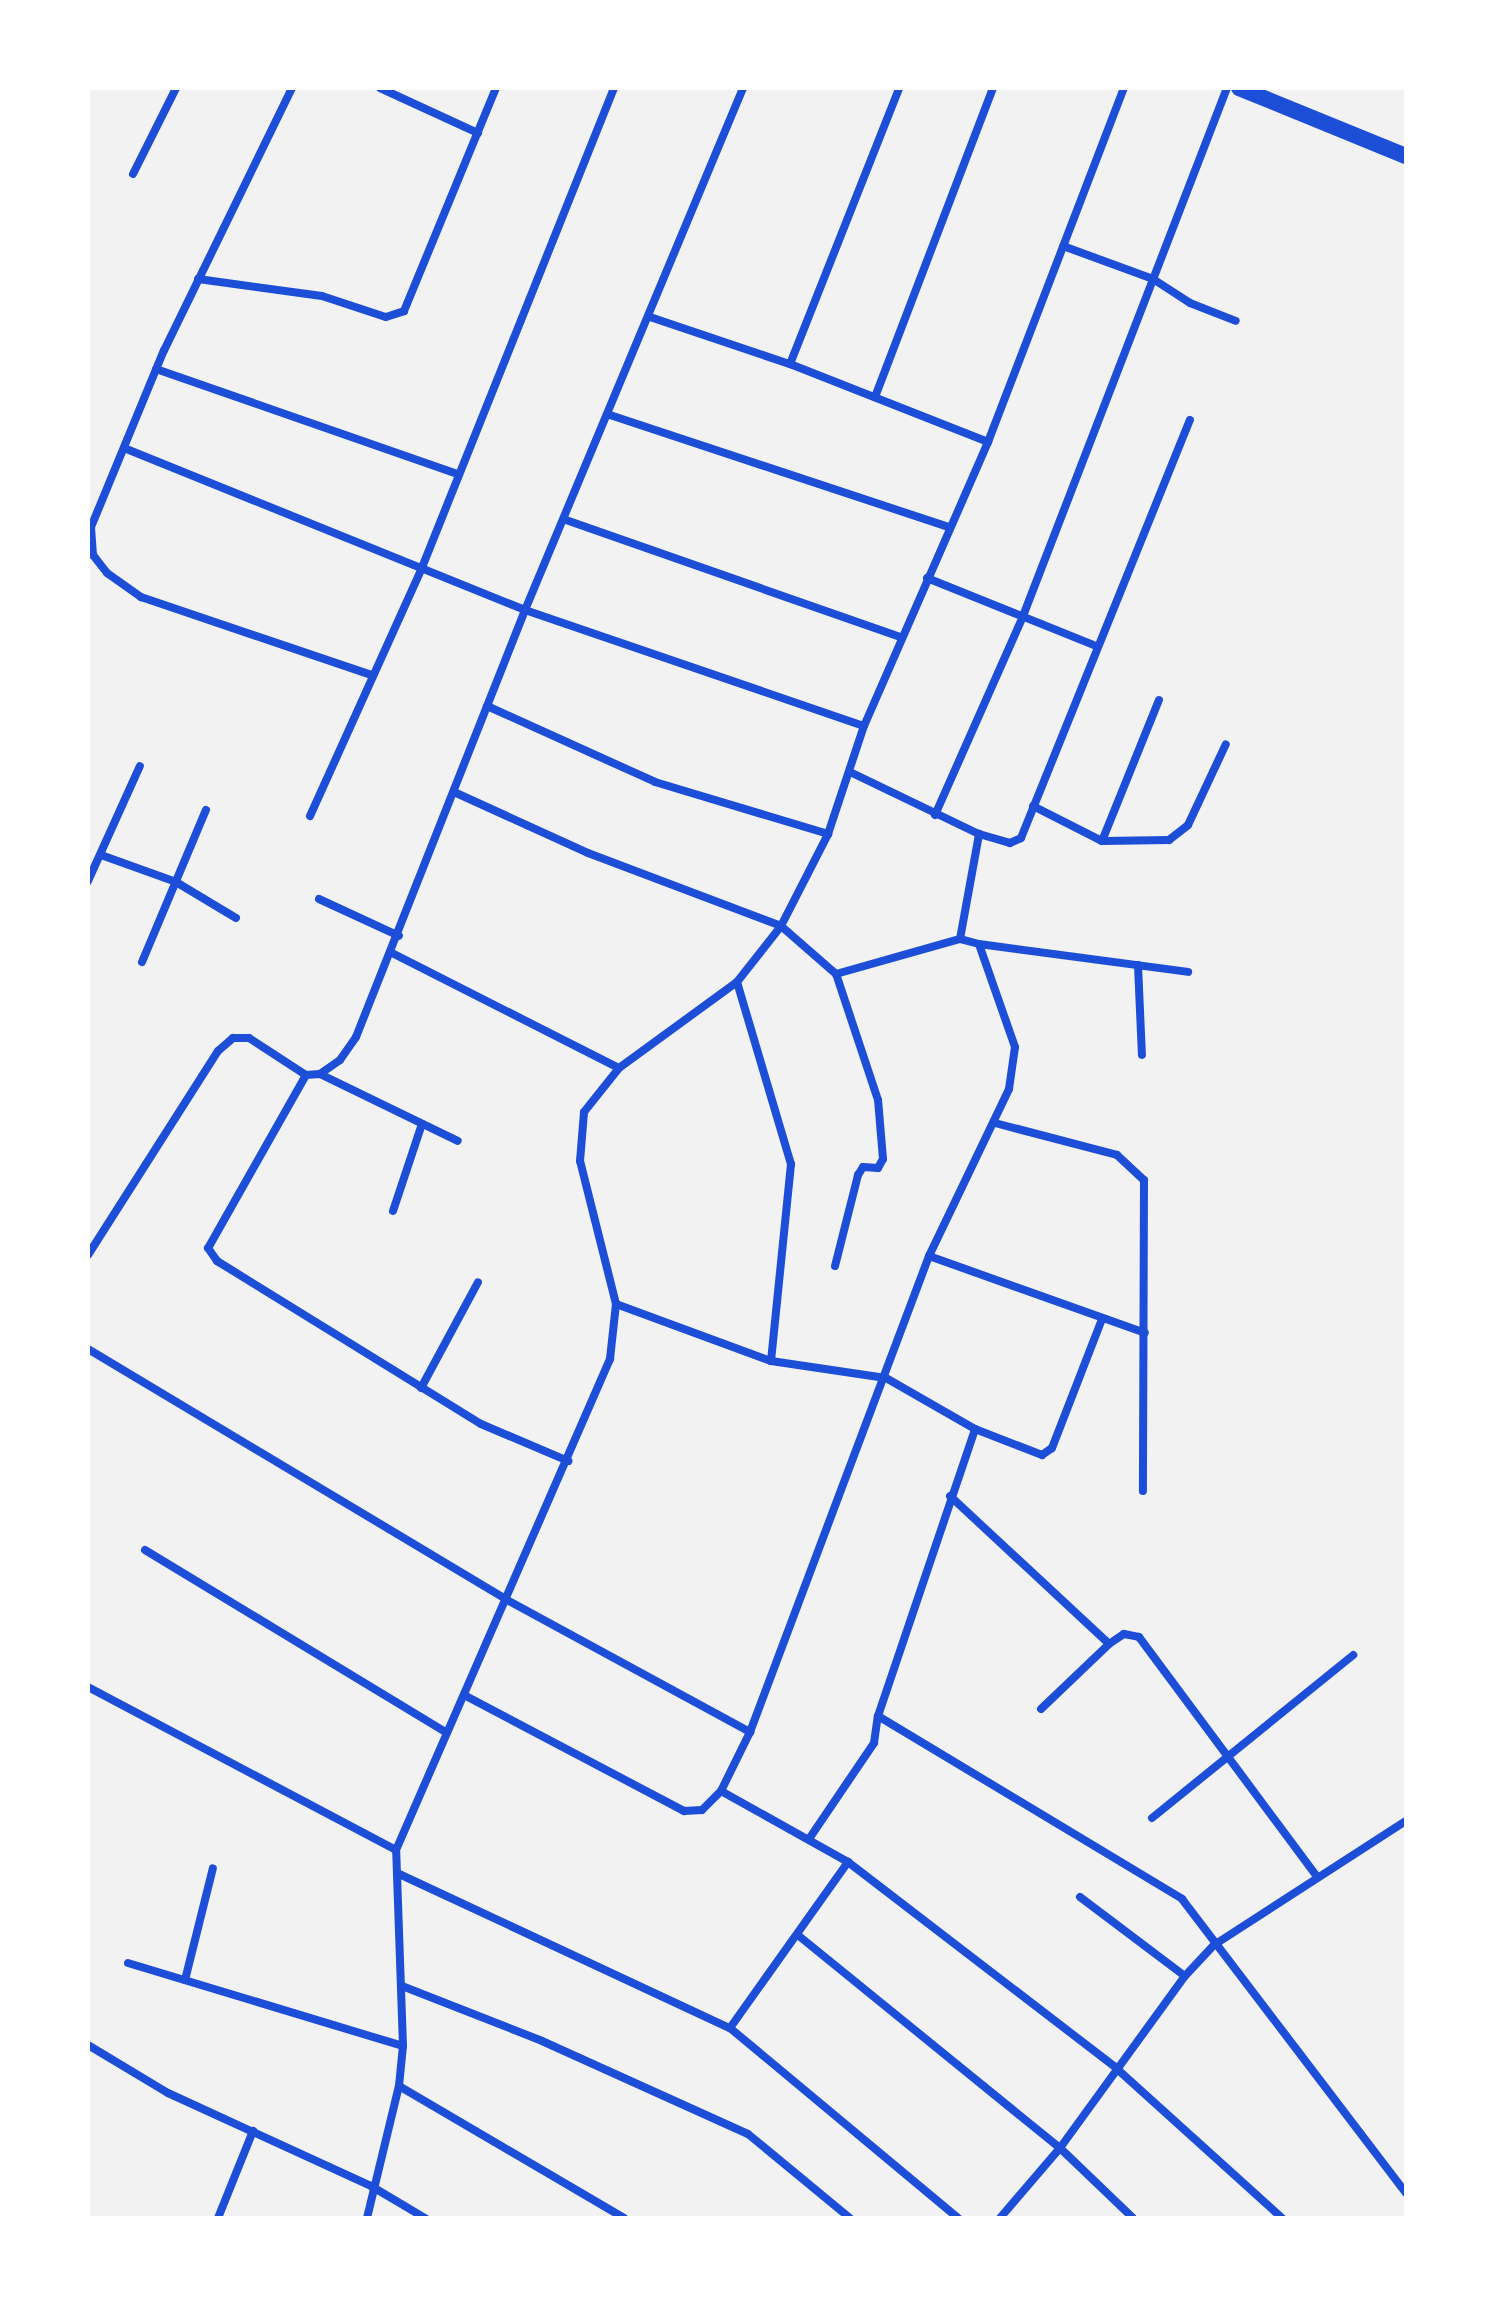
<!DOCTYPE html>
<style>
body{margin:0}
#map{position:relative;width:1494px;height:2306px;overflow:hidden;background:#f2f2f2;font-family:"PT Sans",sans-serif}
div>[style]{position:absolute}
.minor>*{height:8px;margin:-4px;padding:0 4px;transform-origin:4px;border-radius:4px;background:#1d4ed8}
.secondary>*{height:16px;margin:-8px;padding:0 8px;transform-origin:8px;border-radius:8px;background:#1d4ed8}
span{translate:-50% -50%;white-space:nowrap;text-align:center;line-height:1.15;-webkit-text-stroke:7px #fff;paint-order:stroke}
.frame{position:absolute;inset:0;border:90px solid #fff;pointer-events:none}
</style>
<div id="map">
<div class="minor">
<div style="left:292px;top:88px;width:292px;rotate:116deg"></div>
<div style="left:164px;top:350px;width:191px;rotate:112.4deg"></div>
<div style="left:91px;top:527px;width:28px;rotate:86deg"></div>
<div style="left:93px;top:555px;width:23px;rotate:52deg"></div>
<div style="left:107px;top:573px;width:42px;rotate:35.2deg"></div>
<div style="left:141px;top:597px;width:243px;rotate:18.7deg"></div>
<div style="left:380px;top:88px;width:108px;rotate:24.7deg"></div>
<div style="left:133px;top:174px;width:96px;rotate:-63.4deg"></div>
<div style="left:1063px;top:246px;width:96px;rotate:20.1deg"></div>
<div style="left:1153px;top:279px;width:44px;rotate:33deg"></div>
<div style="left:1190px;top:303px;width:49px;rotate:21.4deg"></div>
<div style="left:198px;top:279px;width:125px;rotate:7.8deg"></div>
<div style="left:322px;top:296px;width:67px;rotate:18.2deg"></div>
<div style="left:386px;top:317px;width:19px;rotate:-18deg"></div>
<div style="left:404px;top:311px;width:241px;rotate:-67.6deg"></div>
<div style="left:650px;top:317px;width:148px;rotate:18.6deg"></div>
<div style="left:790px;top:364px;width:213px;rotate:21.5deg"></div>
<div style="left:790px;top:364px;width:297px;rotate:-68.4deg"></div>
<div style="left:156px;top:369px;width:320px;rotate:19.2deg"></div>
<div style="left:875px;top:397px;width:331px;rotate:-69.1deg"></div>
<div style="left:610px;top:415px;width:357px;rotate:18.3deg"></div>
<div style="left:124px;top:448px;width:432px;rotate:22deg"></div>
<div style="left:525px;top:610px;width:358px;rotate:18.9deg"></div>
<div style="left:566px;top:520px;width:355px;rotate:19.3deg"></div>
<div style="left:927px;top:578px;width:182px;rotate:21.9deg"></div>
<div style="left:487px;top:706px;width:184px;rotate:24.3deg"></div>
<div style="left:655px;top:782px;width:181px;rotate:16.7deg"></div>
<div style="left:850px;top:772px;width:143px;rotate:25.7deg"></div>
<div style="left:979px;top:834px;width:32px;rotate:16deg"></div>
<div style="left:1010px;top:843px;width:12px;rotate:-24deg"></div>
<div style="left:1021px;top:838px;width:451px;rotate:-68deg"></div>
<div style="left:454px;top:792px;width:147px;rotate:24.5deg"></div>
<div style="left:588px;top:853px;width:206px;rotate:20.7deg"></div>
<div style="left:781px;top:926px;width:73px;rotate:41.1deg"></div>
<div style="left:836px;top:974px;width:129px;rotate:-15.8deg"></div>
<div style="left:1033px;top:806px;width:77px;rotate:26.9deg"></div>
<div style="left:1102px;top:841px;width:67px;rotate:-0.9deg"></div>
<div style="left:1169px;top:840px;width:24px;rotate:-38deg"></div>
<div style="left:1188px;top:825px;width:89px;rotate:-64.9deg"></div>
<div style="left:935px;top:815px;width:218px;rotate:-66.1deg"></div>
<div style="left:1023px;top:616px;width:566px;rotate:-68.88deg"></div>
<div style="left:310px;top:816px;width:270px;rotate:-65.7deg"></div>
<div style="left:421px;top:570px;width:519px;rotate:-68.18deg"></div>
<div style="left:1102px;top:841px;width:152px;rotate:-68deg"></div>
<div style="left:101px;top:855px;width:80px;rotate:19.8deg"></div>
<div style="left:176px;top:882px;width:70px;rotate:31deg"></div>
<div style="left:88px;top:881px;width:126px;rotate:-65.7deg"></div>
<div style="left:319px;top:899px;width:88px;rotate:24.8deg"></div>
<div style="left:979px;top:944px;width:211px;rotate:7.6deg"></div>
<div style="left:392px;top:953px;width:254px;rotate:26.9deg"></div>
<div style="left:142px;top:962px;width:165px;rotate:-67.2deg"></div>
<div style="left:1138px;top:965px;width:90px;rotate:87.5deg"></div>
<div style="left:737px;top:982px;width:190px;rotate:73.5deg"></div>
<div style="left:791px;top:1164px;width:198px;rotate:95.8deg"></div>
<div style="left:320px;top:1074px;width:153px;rotate:25.9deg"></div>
<div style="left:306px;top:1075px;width:199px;rotate:119.5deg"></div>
<div style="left:208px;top:1248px;width:16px;rotate:55deg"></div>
<div style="left:217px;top:1261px;width:310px;rotate:31.7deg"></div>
<div style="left:481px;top:1424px;width:95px;rotate:23deg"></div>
<div style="left:995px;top:1123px;width:126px;rotate:14.7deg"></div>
<div style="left:1117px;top:1155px;width:37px;rotate:43deg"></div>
<div style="left:1144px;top:1180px;width:311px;rotate:90.2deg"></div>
<div style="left:393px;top:1211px;width:92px;rotate:-71.6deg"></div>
<div style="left:88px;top:1255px;width:242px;rotate:-57.5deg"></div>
<div style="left:218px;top:1051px;width:20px;rotate:-41deg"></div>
<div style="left:233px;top:1038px;width:16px"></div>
<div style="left:249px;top:1038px;width:68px;rotate:33deg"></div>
<div style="left:306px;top:1075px;width:14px;rotate:-4deg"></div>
<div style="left:320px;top:1074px;width:24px;rotate:-35deg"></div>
<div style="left:340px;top:1060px;width:28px;rotate:-55deg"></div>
<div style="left:356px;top:1037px;width:459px;rotate:-68.4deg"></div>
<div style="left:525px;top:610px;width:566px;rotate:-67.33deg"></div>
<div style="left:929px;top:1256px;width:229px;rotate:19.6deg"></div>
<div style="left:835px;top:1266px;width:94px;rotate:-75.8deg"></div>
<div style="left:858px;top:1175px;width:9px;rotate:-58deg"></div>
<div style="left:863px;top:1167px;width:15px;rotate:4deg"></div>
<div style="left:878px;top:1168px;width:10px;rotate:-61deg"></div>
<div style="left:883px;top:1159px;width:59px;rotate:-94.8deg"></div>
<div style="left:878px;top:1100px;width:133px;rotate:-108.4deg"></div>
<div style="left:616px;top:1304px;width:165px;rotate:20.2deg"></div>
<div style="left:771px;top:1361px;width:116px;rotate:8.4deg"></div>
<div style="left:886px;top:1378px;width:103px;rotate:29.8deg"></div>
<div style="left:975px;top:1429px;width:72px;rotate:21.2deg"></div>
<div style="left:1042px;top:1455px;width:12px;rotate:-35deg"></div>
<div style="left:1052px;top:1448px;width:138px;rotate:-68.8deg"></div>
<div style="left:88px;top:1349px;width:488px;rotate:30.9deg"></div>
<div style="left:507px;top:1600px;width:277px;rotate:28.5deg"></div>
<div style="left:421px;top:1388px;width:120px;rotate:-61.7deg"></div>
<div style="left:950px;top:1496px;width:217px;rotate:42.9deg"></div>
<div style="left:1109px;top:1644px;width:18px;rotate:-34deg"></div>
<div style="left:1124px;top:1634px;width:15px;rotate:11deg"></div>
<div style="left:1139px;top:1637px;width:297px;rotate:53.4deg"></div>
<div style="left:145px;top:1550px;width:352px;rotate:31.2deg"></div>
<div style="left:88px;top:1687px;width:348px;rotate:27.9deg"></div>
<div style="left:464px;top:1695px;width:249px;rotate:27.8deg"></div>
<div style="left:684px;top:1811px;width:18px;rotate:-3deg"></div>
<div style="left:702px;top:1810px;width:27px;rotate:-45deg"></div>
<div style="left:721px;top:1791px;width:66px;rotate:-63.8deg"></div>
<div style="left:750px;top:1732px;width:509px;rotate:-69.39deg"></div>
<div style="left:929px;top:1256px;width:185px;rotate:-64.4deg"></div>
<div style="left:1009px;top:1089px;width:42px;rotate:-81.9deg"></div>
<div style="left:1015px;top:1047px;width:109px;rotate:-109.3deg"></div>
<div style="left:979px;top:944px;width:20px;rotate:-165deg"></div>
<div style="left:960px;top:939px;width:107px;rotate:-79.7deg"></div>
<div style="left:1041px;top:1709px;width:94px;rotate:-43.7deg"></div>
<div style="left:878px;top:1716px;width:355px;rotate:31deg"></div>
<div style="left:1182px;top:1899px;width:370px;rotate:52.7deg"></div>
<div style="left:721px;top:1791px;width:145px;rotate:29.2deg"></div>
<div style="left:848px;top:1862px;width:338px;rotate:37.5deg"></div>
<div style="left:1116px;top:2068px;width:224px;rotate:42.1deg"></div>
<div style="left:1152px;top:1818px;width:259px;rotate:-39deg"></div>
<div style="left:809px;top:1839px;width:116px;rotate:-55.9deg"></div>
<div style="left:874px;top:1743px;width:27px;rotate:-82deg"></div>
<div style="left:878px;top:1716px;width:303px;rotate:-71.3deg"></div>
<div style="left:397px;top:1873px;width:367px;rotate:25deg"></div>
<div style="left:730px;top:2028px;width:297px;rotate:39.8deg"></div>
<div style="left:1080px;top:1897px;width:131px;rotate:37deg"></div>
<div style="left:799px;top:1936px;width:336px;rotate:39.1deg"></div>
<div style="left:1060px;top:2148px;width:101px;rotate:43.8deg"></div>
<div style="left:128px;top:1963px;width:287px;rotate:16.8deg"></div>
<div style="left:185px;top:1980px;width:115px;rotate:-76deg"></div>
<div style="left:402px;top:1986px;width:150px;rotate:21.4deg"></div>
<div style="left:542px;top:2041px;width:226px;rotate:24.3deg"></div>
<div style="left:748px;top:2134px;width:132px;rotate:39.5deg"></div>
<div style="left:730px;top:2028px;width:204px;rotate:-54.6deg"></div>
<div style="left:88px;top:2045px;width:93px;rotate:31deg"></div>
<div style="left:168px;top:2093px;width:223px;rotate:24.6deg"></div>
<div style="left:371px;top:2186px;width:63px;rotate:30.7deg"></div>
<div style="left:399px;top:2086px;width:261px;rotate:30.4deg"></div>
<div style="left:218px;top:2218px;width:94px;rotate:-68.1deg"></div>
<div style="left:367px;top:2218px;width:136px;rotate:-76.4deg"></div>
<div style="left:399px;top:2086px;width:40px;rotate:-84.3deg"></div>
<div style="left:403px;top:2046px;width:196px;rotate:-92deg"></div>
<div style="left:396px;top:1850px;width:536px;rotate:-66.45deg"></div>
<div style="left:610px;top:1359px;width:55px;rotate:-83.8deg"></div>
<div style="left:616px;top:1304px;width:147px;rotate:-104.1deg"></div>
<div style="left:580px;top:1161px;width:49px;rotate:-85.3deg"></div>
<div style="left:584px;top:1112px;width:56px;rotate:-51.5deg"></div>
<div style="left:619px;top:1068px;width:146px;rotate:-36.1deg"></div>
<div style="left:737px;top:982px;width:71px;rotate:-51.8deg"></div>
<div style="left:781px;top:926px;width:103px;rotate:-62.9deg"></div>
<div style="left:828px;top:834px;width:114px;rotate:-71.6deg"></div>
<div style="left:864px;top:726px;width:310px;rotate:-66.4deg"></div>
<div style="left:988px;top:442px;width:379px;rotate:-69deg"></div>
<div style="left:1000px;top:2218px;width:92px;rotate:-49.4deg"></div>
<div style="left:1060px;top:2148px;width:213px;rotate:-54deg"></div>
<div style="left:1185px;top:1976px;width:42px;rotate:-46.9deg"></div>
<div style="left:1214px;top:1945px;width:229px;rotate:-32.9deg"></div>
</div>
<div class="secondary">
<div style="left:1239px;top:88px;width:180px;rotate:22.2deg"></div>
</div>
<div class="frame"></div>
</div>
